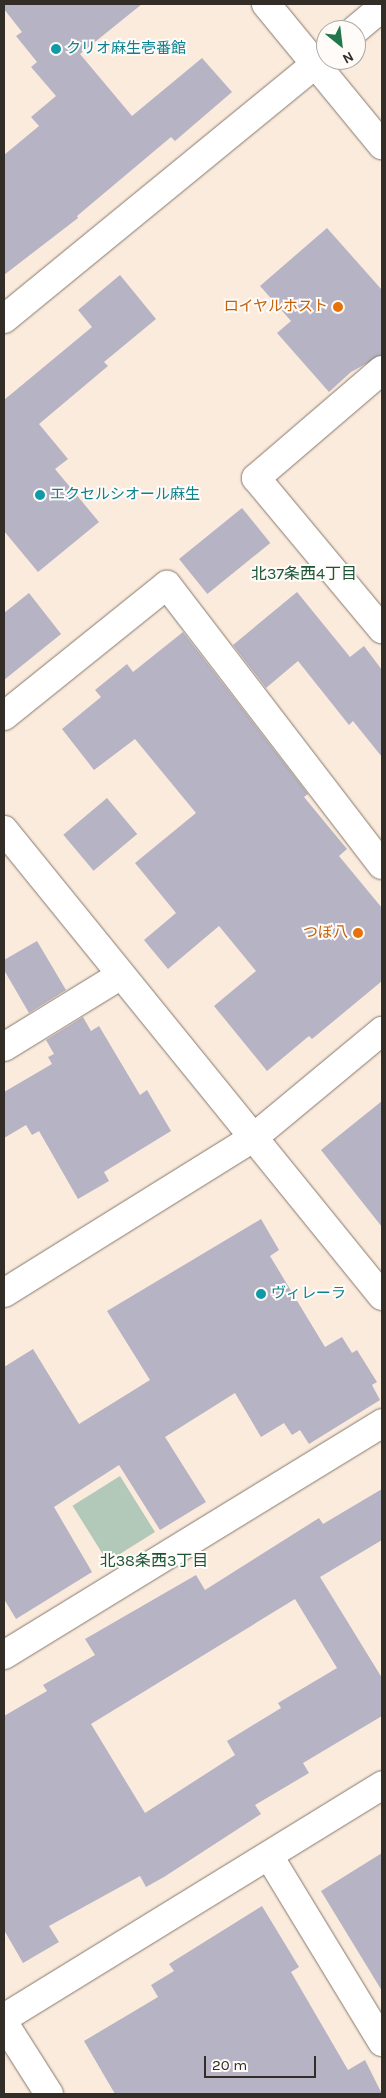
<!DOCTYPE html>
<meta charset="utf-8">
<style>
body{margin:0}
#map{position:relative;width:386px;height:2098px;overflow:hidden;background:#faebdd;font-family:Karla,"Noto Sans JP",sans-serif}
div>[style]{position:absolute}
.green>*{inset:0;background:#b2c8b9;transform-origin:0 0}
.building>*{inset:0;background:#b6b3c4;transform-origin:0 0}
.roads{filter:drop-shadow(0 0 1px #85786b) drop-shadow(0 0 1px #85786b)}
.minor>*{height:28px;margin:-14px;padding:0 14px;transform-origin:14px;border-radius:14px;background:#fff}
.dots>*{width:14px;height:14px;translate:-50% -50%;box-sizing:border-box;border:2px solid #fefbf8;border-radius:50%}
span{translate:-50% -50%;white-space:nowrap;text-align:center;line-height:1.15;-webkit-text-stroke:4px #fefbf8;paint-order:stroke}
.culture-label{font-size:15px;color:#0d838f}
.left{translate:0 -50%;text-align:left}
.food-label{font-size:15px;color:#c56008}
.right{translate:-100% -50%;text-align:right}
.neighbourhood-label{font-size:16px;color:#1b5536}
.frame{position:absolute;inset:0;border:5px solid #322d27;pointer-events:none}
.north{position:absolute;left:316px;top:20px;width:50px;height:50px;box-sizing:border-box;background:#fefbf8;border:1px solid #aca9a4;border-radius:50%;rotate:151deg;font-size:14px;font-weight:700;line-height:20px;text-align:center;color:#322d27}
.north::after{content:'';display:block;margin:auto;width:18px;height:22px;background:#21774b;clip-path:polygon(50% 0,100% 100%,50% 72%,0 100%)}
.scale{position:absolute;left:204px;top:2056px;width:112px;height:22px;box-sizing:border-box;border:2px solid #322d27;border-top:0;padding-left:6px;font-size:15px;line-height:18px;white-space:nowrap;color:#322d27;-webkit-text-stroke:4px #fefbf8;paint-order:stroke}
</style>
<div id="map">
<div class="green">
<div style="left:120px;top:1476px;width:66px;height:56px;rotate:58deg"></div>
</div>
<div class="building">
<div style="clip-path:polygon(4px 4px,142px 4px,80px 54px,132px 116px,202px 58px,232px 92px,175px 141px,171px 137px,77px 216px,78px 218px,4px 275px,4px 155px,39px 126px,31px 117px,56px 96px,31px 67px,37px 62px,16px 36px,22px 32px,4px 9px)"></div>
<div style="clip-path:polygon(327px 228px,382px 290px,382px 355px,351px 372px,329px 392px,277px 333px,291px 321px,260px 286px)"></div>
<div style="clip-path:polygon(120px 275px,156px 319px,104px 362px,108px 366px,39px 424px,68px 459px,55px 469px,99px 522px,38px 572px,4px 531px,4px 400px,92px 327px,78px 310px)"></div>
<div style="left:242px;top:508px;width:45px;height:81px;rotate:51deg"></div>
<div style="clip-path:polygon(297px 592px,350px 657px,364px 646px,382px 670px,382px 757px,353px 721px,349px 725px,298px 661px,266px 688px,233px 645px)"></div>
<div style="clip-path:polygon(29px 593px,61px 634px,4px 680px,4px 613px)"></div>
<div style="clip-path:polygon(183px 632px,308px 794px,304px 797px,347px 849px,339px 856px,382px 908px,382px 981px,312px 1039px,309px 1036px,267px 1071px,214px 1006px,256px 971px,219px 926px,168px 969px,144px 940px,176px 913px,135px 863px,196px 813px,135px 739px,94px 770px,62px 729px,101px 697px,95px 690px,127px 664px,133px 672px)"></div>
<div style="left:107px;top:798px;width:47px;height:57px;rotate:50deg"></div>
<div style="clip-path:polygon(37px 941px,66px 990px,29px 1013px,4px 970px,4px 960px)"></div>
<div style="clip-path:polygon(83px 1017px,91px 1031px,99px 1026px,140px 1095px,147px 1090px,171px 1131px,104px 1172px,109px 1181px,78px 1199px,39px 1131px,32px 1135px,26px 1125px,4px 1138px,4px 1092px,52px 1064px,48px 1057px,54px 1054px,46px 1040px)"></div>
<div style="clip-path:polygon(382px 1101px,382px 1227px,321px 1150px)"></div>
<div style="clip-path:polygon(261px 1219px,279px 1250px,270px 1256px,325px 1347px,342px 1337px,352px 1353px,357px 1350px,377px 1382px,372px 1385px,380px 1400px,309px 1444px,300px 1430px,292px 1435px,284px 1423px,261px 1437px,235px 1393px,165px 1437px,206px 1502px,160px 1530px,119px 1465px,54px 1507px,92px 1572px,16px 1619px,4px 1599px,4px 1367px,33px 1349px,79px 1424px,150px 1380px,107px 1311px)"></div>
<div style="clip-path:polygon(evenodd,382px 1489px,382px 1540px,320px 1577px,382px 1678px,382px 1716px,303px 1763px,309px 1773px,255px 1805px,261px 1814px,164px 1877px,146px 1887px,140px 1876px,49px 1926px,59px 1942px,23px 1963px,4px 1930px,4px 1716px,47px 1691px,43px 1685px,95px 1655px,85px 1639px,196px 1575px,205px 1590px,319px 1518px,323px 1524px,382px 1489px,295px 1599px,337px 1668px,278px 1703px,281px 1708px,227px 1741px,235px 1755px,145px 1813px,91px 1724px,295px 1599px)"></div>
<div style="clip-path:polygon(382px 1853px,382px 1991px,321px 1891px)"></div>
<div style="clip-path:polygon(262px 1906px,299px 1967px,291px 1972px,348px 2070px,365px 2060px,382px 2094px,115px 2094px,84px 2041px,158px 1997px,151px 1985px,174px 1971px,169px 1964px)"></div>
</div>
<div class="roads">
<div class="minor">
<div style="left:266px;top:4px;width:183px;rotate:50.6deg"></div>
<div style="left:355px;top:30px;width:35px;rotate:-40deg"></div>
<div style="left:4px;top:319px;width:416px;rotate:-39.3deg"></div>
<div style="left:382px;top:370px;width:166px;rotate:139.4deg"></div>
<div style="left:256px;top:478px;width:197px;rotate:50.2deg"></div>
<div style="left:4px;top:716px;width:209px;rotate:-38.8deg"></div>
<div style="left:167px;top:585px;width:353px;rotate:52.5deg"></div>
<div style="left:4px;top:830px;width:600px;rotate:50.95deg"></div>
<div style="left:4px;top:1047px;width:137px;rotate:-31.6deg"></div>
<div style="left:4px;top:1293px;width:293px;rotate:-31.9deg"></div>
<div style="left:253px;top:1138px;width:168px;rotate:-39.7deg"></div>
<div style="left:4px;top:1655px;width:444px;rotate:-31.5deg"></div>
<div style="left:269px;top:1856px;width:218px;rotate:58.7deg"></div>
<div style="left:4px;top:2018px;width:444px;rotate:-31.6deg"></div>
<div style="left:4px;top:2023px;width:84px;rotate:57.6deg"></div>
</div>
</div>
<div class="dots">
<div style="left:56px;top:49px;background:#0f9aa8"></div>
<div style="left:338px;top:307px;background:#e8710a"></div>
<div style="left:40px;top:495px;background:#0f9aa8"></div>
<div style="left:358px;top:933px;background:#e8710a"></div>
<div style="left:261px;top:1294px;background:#0f9aa8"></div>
</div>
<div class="culture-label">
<span class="left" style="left:66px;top:49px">クリオ麻生壱番館</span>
<span class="left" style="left:50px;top:495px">エクセルシオール麻生</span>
<span class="left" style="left:271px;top:1294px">ヴィレーラ</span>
</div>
<div class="food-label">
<span class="right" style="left:328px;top:307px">ロイヤルホスト</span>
<span class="right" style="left:348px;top:933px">つぼ八</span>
</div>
<div class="neighbourhood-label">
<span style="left:304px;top:574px">北37条西4丁目</span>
<span style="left:154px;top:1561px">北38条西3丁目</span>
</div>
<div class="frame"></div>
<div class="north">N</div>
<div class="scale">20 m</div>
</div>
